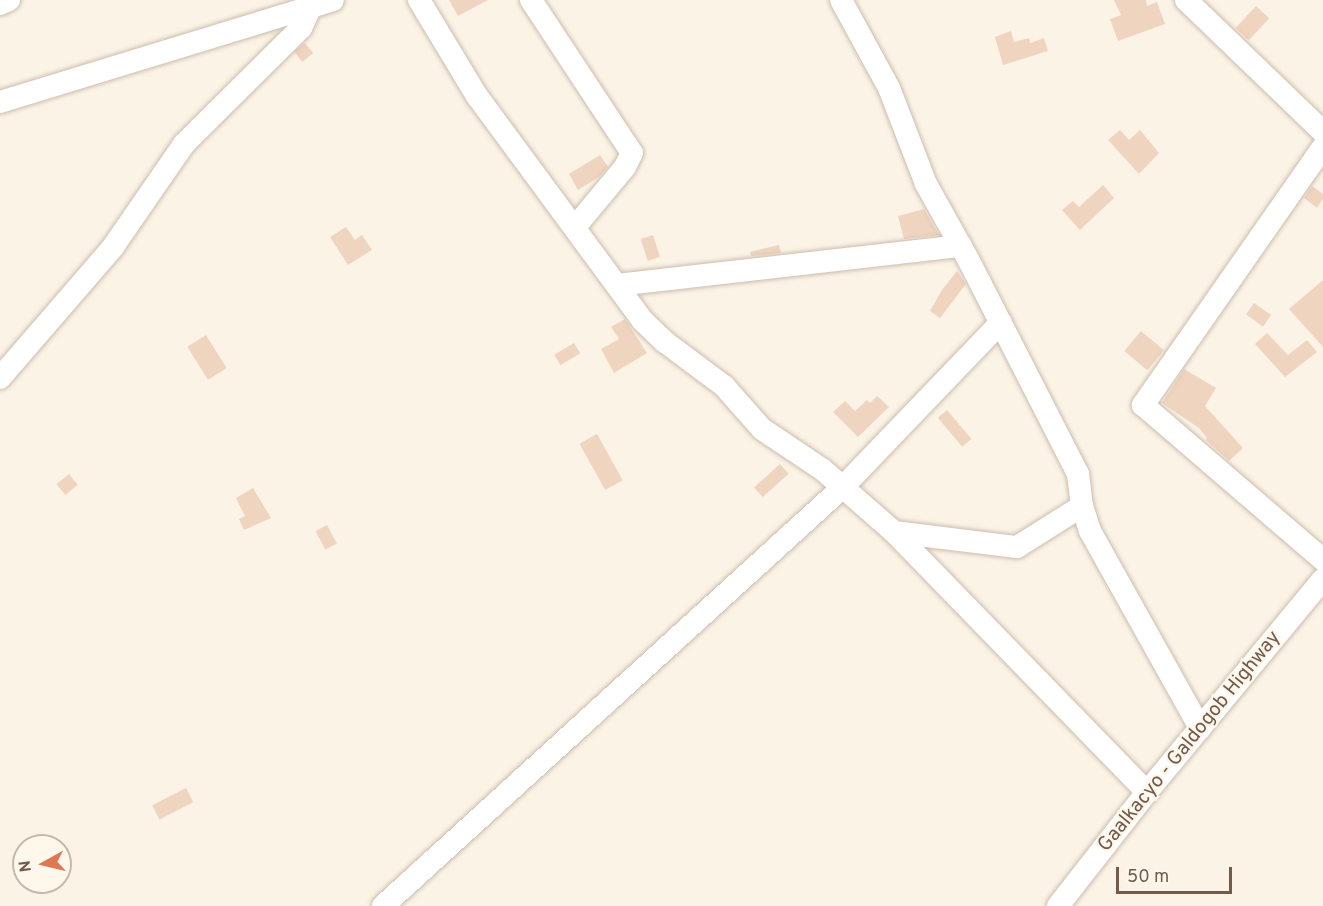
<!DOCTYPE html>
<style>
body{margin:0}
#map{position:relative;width:1323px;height:906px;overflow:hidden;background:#fbf4e6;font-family:Overpass,sans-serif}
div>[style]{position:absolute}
.building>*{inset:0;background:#efd4bf;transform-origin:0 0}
.roads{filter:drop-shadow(0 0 2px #ccbcad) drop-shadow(0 0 2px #ccbcad)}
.minor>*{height:22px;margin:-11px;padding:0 11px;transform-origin:11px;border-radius:11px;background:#fff}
span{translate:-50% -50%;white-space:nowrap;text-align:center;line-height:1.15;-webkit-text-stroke:4.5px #fef8ec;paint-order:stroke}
.street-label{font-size:20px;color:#735b4c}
.north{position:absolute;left:12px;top:834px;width:60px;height:60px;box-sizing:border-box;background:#fef8ec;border:2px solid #c6b9ac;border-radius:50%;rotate:262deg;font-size:16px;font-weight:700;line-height:24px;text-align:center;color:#735b4c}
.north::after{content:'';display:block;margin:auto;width:21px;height:27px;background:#de7752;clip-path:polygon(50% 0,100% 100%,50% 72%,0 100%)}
.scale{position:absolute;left:1116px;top:867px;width:116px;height:27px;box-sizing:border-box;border:3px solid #735b4c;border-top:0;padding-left:8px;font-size:18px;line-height:21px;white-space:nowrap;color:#735b4c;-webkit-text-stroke:4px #fef8ec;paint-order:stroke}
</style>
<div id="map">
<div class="building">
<div style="clip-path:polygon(449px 0,488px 0,458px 16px)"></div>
<div style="clip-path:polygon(1114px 0,1146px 0,1147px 6px,1157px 2px,1165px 24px,1118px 41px,1110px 19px,1121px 15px)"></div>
<div style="left:1256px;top:6px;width:18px;height:30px;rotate:43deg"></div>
<div style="clip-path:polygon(1011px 31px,1014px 42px,1029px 38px,1030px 43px,1044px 38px,1048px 51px,1003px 65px,995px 37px)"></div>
<div style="left:305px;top:43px;width:13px;height:14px;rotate:51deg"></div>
<div style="clip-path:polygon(1120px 130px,1129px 140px,1140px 130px,1159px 153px,1139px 174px,1108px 140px)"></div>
<div style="clip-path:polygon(600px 155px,608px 167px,599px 177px,578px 190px,569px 174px)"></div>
<div style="clip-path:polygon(1103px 185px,1114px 198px,1080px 230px,1062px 210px,1073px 201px,1079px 207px)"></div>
<div style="clip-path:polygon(1312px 186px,1323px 194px,1323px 199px,1317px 208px,1304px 198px)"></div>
<div style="clip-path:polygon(924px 209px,939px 235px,904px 239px,898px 216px)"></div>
<div style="clip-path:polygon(346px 227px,355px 240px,362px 235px,372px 250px,348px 265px,330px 237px)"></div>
<div style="left:653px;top:235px;width:23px;height:13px;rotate:72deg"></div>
<div style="clip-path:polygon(779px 245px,781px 253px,751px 256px,750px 252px)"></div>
<div style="clip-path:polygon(957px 271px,966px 284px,940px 318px,930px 311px,942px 290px)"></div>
<div style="clip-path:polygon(1323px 280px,1323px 347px,1289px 309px)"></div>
<div style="left:1254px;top:303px;width:21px;height:14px;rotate:35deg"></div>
<div style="clip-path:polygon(625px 319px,647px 353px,614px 373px,601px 349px,619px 339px,611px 327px)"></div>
<div style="left:1141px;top:331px;width:30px;height:26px;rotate:40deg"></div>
<div style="clip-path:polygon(1267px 333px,1288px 355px,1307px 340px,1317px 352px,1285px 377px,1255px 344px)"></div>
<div style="left:206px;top:335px;width:39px;height:22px;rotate:58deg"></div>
<div style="left:574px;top:343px;width:12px;height:23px;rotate:59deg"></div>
<div style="clip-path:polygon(1184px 369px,1216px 388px,1205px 406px,1243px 448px,1229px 461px,1206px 440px,1207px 438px,1199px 428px,1162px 403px)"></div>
<div style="clip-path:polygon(877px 396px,889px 407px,858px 437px,833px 412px,845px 401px,855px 411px,867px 400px,870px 403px)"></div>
<div style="left:947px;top:410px;width:38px;height:12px;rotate:50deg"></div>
<div style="left:597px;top:434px;width:53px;height:20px;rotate:61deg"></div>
<div style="left:780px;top:464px;width:13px;height:35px;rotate:48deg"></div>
<div style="left:69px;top:474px;width:14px;height:16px;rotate:51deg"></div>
<div style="clip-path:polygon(253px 488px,271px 518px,244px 530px,239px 519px,245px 516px,236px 498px)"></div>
<div style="left:327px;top:525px;width:21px;height:13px;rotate:62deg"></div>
<div style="left:186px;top:788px;width:16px;height:38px;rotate:63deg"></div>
</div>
<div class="roads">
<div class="minor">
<div style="left:419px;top:0;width:112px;rotate:58.9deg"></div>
<div style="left:477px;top:96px;width:278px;rotate:53.6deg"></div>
<div style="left:642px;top:320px;width:32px;rotate:44deg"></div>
<div style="left:665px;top:342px;width:74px;rotate:36.7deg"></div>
<div style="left:724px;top:386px;width:57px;rotate:48.5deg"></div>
<div style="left:762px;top:429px;width:73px;rotate:33.9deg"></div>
<div style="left:823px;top:470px;width:94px;rotate:41.1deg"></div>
<div style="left:894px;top:532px;width:363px;rotate:45.8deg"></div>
<div style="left:531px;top:0;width:183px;rotate:56.6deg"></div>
<div style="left:632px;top:153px;width:16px;rotate:117deg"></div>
<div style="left:625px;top:167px;width:78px;rotate:129.8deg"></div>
<div style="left:841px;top:0;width:100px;rotate:61.4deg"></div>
<div style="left:889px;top:88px;width:103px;rotate:68.9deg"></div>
<div style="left:926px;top:184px;width:86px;rotate:60.8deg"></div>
<div style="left:968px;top:259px;width:242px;rotate:62.9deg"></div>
<div style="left:1078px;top:474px;width:32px;rotate:83deg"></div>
<div style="left:1082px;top:506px;width:26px;rotate:72deg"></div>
<div style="left:1090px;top:531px;width:226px;rotate:60.8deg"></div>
<div style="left:1186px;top:0;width:190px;rotate:43.9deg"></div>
<div style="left:0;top:4px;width:10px;rotate:-24deg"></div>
<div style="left:0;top:102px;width:348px;rotate:-17deg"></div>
<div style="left:1323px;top:147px;width:315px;rotate:124.9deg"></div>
<div style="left:1143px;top:405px;width:238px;rotate:40.7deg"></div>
<div style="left:617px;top:285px;width:346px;rotate:-6.5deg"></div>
<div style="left:0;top:378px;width:173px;rotate:-49.2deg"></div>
<div style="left:113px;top:247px;width:125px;rotate:-55.4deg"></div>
<div style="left:184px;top:144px;width:165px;rotate:-44.8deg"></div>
<div style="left:301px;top:28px;width:31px;rotate:-65deg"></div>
<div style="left:894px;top:532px;width:124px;rotate:7deg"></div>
<div style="left:1017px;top:547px;width:77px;rotate:-32.2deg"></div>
<div style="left:383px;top:906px;width:622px;rotate:-42.33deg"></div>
<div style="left:843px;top:487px;width:228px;rotate:-46.2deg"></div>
<div style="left:1058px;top:906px;width:145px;rotate:-52deg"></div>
<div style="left:1147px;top:792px;width:276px;rotate:-50.4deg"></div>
</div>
</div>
<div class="street-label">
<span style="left:1190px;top:742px;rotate:-51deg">Gaalkacyo - Galdogob Highway</span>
</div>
<div class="north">N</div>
<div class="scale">50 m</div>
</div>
